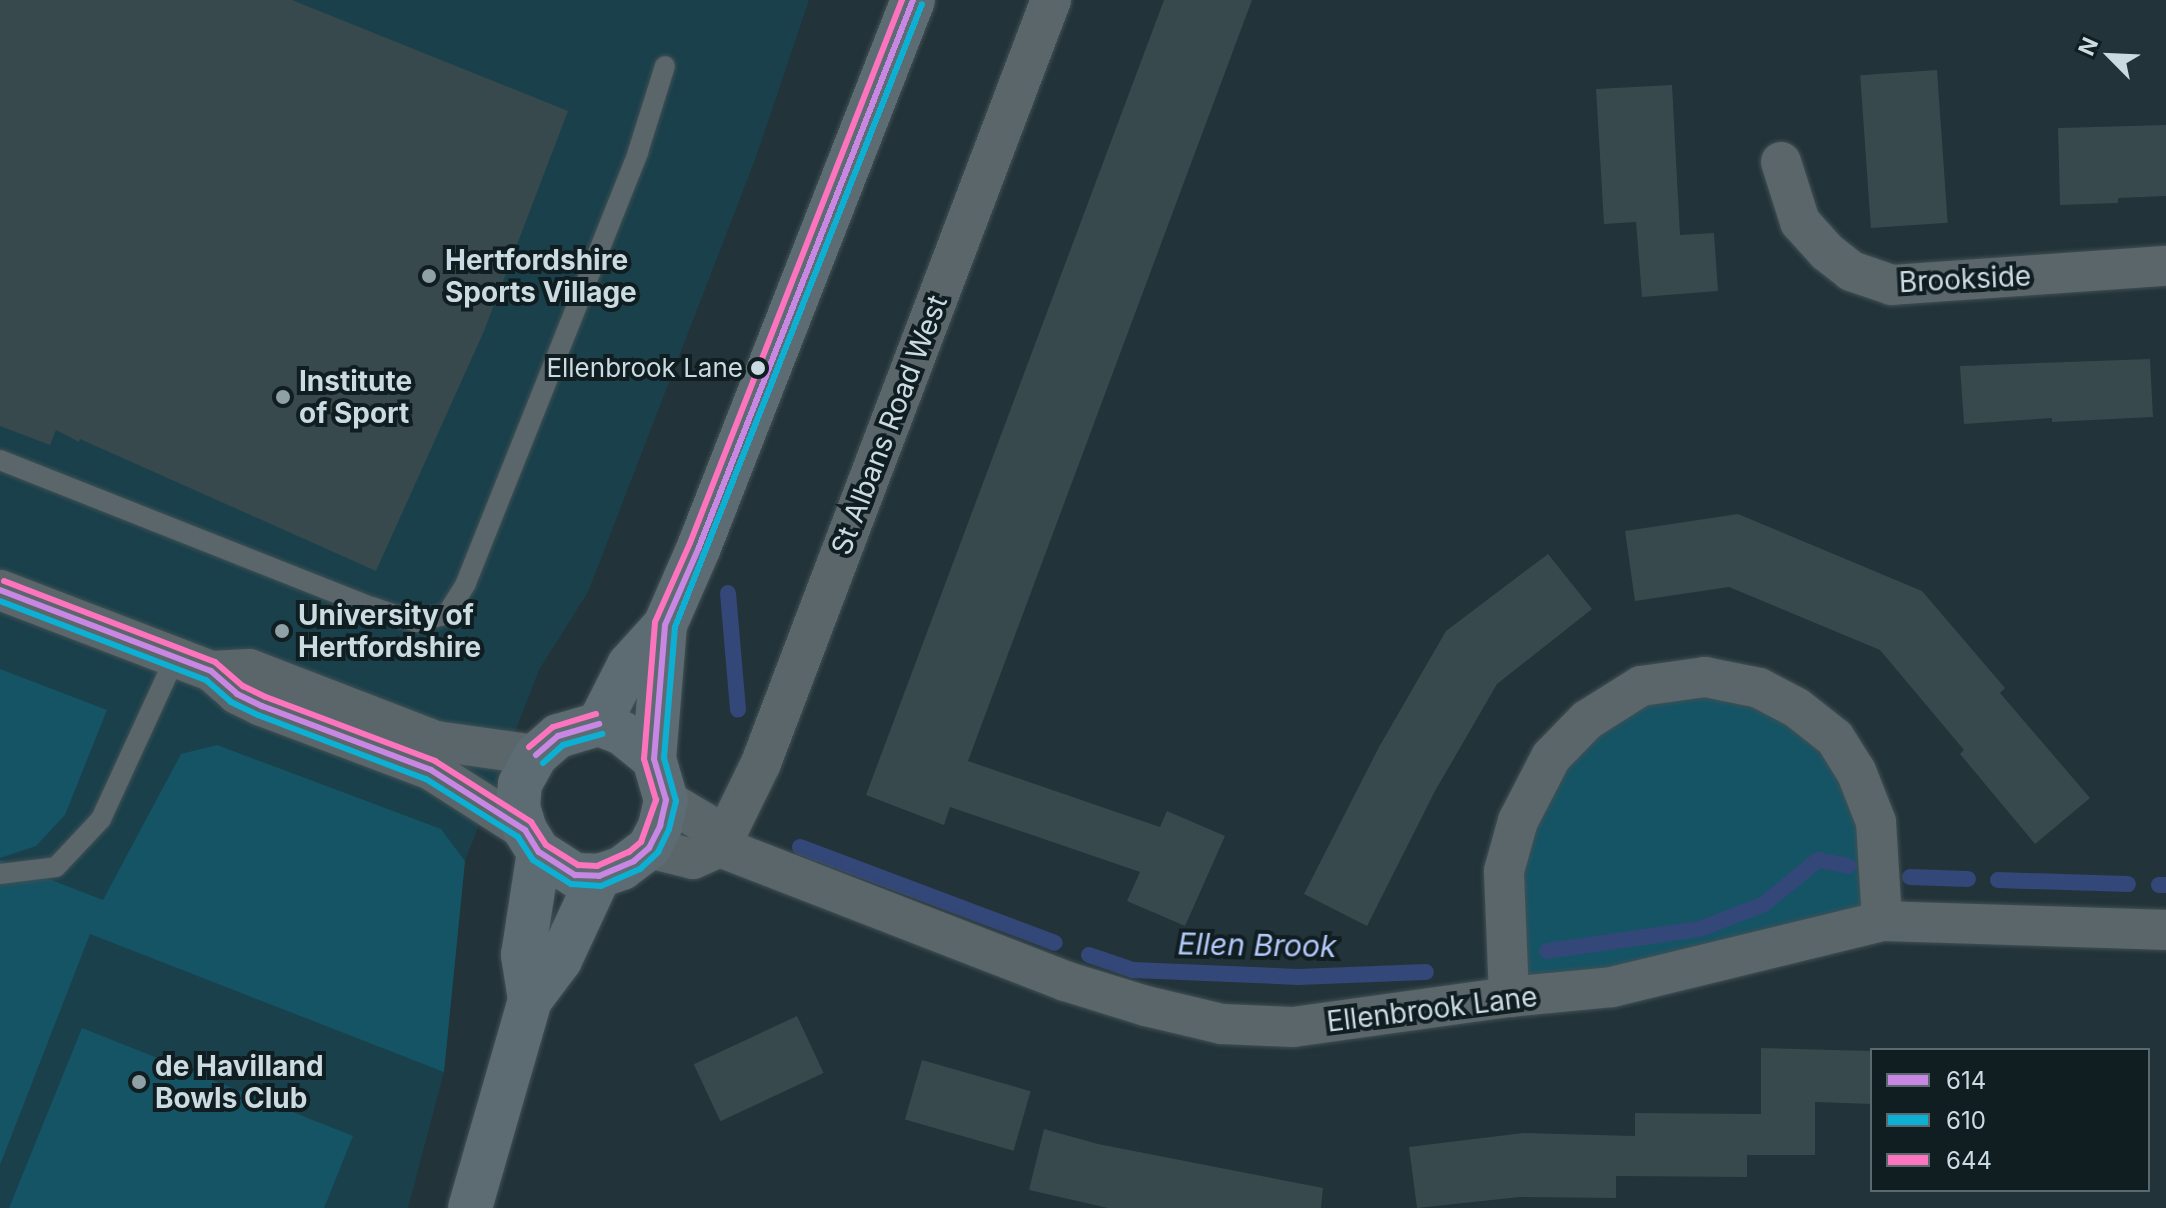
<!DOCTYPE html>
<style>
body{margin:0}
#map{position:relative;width:2166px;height:1208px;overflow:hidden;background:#223339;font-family:Inter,sans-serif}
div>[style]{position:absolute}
.built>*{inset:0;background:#19404b}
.green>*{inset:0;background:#155465}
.stream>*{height:16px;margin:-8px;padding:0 8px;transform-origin:8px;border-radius:8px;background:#334779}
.building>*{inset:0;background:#37494c;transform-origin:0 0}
.roads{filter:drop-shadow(0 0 2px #415054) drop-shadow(0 0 2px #415054)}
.lane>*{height:20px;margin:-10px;padding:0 10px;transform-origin:10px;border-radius:10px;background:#5a666a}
.street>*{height:40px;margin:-20px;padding:0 20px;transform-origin:20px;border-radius:20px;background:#5a666a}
.primary>*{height:44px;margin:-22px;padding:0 22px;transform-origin:22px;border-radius:22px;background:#5d6b73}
.bus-1>*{height:6px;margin:-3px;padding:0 3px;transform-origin:3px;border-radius:3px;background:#c787e3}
.bus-2>*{height:6px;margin:-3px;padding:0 3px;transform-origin:3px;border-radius:3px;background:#0dafd3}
.bus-3>*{height:6px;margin:-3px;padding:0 3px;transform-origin:3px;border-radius:3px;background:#fc73be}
.dots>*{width:22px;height:22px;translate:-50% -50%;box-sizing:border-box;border:4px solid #101d21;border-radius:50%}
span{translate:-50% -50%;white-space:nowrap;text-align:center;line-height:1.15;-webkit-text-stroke:8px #101d21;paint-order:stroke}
.bus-label{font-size:26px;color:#cadbe1}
.right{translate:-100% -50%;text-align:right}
.poi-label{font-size:28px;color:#cadbe1;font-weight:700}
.left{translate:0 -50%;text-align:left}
.street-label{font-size:28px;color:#cadbe1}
.water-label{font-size:30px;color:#b4c9fb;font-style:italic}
.legend{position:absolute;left:1870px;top:1048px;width:280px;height:144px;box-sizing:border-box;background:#101d21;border:2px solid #5a696e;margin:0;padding:10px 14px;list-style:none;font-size:24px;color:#cadbe1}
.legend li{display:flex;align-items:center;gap:16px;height:40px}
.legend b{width:40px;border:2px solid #5a696e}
.north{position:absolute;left:2070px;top:16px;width:80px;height:80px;-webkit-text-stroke:6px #101d21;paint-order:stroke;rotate:294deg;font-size:22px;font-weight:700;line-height:32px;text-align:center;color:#cadbe1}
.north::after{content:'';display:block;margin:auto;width:28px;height:36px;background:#cadbe1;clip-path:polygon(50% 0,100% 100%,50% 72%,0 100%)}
</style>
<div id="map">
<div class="built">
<div style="clip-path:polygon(0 0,809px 0,756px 157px,588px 592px,539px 670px,465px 861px,444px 1072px,408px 1208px,0 1208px)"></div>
</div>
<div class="green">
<div style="clip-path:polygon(0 669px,107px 710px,65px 815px,36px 846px,0 858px)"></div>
<div style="clip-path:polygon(1705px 677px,1835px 738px,1882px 921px,1509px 997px,1518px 821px,1587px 720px)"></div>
<div style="clip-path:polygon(217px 745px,441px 829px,465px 861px,444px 1072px,90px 934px,0 1165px,0 860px,103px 900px,181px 754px)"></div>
<div style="clip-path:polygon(82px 1028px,353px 1136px,324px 1208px,9px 1208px)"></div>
</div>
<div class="stream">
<div style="left:728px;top:593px;width:117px;rotate:85.1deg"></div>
<div style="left:800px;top:847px;width:272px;rotate:20.6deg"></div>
<div style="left:1910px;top:877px;width:58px;rotate:2deg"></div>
<div style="left:1998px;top:880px;width:130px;rotate:1.8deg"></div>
<div style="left:2159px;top:885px;width:7px"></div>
<div style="left:1547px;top:951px;width:155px;rotate:-8.2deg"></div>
<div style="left:1700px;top:929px;width:69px;rotate:-21.3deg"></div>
<div style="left:1764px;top:904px;width:70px;rotate:-39.2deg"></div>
<div style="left:1818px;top:860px;width:31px;rotate:11deg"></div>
<div style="left:1089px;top:955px;width:46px;rotate:18.8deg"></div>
<div style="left:1133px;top:970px;width:165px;rotate:2.4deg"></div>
<div style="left:1298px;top:977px;width:128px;rotate:-2.2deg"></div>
</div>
<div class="building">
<div style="clip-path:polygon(0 0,292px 0,568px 111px,484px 331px,376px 571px,80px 439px,79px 442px,56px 430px,50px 445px,0 426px)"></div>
<div style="clip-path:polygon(1164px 0,1252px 0,968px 761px,1160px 827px,1167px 811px,1225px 836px,1185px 926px,1127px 901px,1140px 872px,950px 807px,944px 825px,866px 795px)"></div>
<div style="left:1937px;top:70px;width:153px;height:77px;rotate:86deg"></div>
<div style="clip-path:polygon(1672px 85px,1680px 235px,1714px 233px,1718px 291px,1642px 297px,1636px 222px,1604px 224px,1596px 89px)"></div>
<div style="clip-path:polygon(2166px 125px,2166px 196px,2118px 198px,2118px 203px,2060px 205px,2058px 128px)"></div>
<div style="clip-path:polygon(2150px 359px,2153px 417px,2052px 422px,2052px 418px,1964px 424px,1960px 366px)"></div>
<div style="clip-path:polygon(1738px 514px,1922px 591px,2005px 688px,2000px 693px,2090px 798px,2035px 844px,1960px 754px,1964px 750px,1880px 650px,1729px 587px,1635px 601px,1625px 531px)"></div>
<div style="clip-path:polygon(1548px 554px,1592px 609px,1497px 684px,1435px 791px,1367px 926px,1304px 894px,1379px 747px,1446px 631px)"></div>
<div style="left:797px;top:1016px;width:63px;height:114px;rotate:65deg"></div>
<div style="clip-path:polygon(1761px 1048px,1872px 1051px,1872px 1104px,1815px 1102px,1815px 1155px,1747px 1155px,1747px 1177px,1616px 1176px,1616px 1198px,1520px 1197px,1417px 1208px,1409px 1147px,1523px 1133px,1635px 1136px,1635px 1113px,1761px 1114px)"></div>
<div style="left:922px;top:1060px;width:113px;height:62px;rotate:16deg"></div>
<div style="clip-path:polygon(1044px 1129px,1098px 1144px,1323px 1188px,1321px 1208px,1108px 1208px,1029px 1190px)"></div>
</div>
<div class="roads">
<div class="lane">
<div style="left:0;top:460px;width:400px;rotate:21.6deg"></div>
<div style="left:372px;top:607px;width:46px;rotate:18.8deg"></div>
<div style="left:416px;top:622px;width:32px;rotate:-14deg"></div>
<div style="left:447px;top:614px;width:36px;rotate:-58deg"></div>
<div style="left:466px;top:583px;width:464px;rotate:-68.2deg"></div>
<div style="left:638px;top:152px;width:90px;rotate:-72.6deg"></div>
<div style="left:0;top:874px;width:56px;rotate:-7.1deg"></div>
<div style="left:56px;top:867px;width:66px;rotate:-46.8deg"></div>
<div style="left:101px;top:819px;width:177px;rotate:-65.3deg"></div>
</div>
<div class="street">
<div style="left:1781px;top:162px;width:63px;rotate:72.4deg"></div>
<div style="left:1800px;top:222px;width:40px;rotate:48deg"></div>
<div style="left:1827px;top:252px;width:31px;rotate:38deg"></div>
<div style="left:1851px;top:271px;width:43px;rotate:18.9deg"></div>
<div style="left:1892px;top:285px;width:275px;rotate:-4deg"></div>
<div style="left:0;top:590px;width:226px;rotate:21deg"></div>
<div style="left:211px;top:671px;width:35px;rotate:41deg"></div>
<div style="left:237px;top:694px;width:28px;rotate:26deg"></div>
<div style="left:262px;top:706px;width:181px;rotate:20.7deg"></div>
<div style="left:431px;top:770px;width:112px;rotate:32.6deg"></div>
<div style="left:211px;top:671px;width:38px;rotate:-3deg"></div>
<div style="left:249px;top:669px;width:200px;rotate:21.1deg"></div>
<div style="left:436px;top:741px;width:101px;rotate:8deg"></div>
<div style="left:666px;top:800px;width:43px;rotate:30.7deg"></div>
<div style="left:703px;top:822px;width:30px;rotate:56deg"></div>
<div style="left:720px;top:847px;width:370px;rotate:21.2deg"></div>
<div style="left:1065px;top:981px;width:85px;rotate:17.2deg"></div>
<div style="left:1146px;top:1006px;width:78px;rotate:13.3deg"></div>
<div style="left:1222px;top:1024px;width:71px;rotate:2.4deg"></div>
<div style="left:1293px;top:1027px;width:218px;rotate:-7.9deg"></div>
<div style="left:1509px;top:997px;width:103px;rotate:-5.5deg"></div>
<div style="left:1612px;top:987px;width:278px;rotate:-13.7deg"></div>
<div style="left:1882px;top:921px;width:284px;rotate:1.8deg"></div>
<div style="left:720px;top:847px;width:93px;rotate:-64deg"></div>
<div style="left:761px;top:763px;width:816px;rotate:-69.19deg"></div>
<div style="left:649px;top:848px;width:45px;rotate:14deg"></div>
<div style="left:693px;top:859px;width:30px;rotate:-24deg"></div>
<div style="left:1509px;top:997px;width:126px;rotate:-92.3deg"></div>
<div style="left:1504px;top:871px;width:52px;rotate:-74.4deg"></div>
<div style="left:1518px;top:821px;width:72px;rotate:-62.7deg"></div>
<div style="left:1551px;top:757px;width:52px;rotate:-45.8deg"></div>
<div style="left:1587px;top:720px;width:64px;rotate:-32.2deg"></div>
<div style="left:1641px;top:686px;width:65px;rotate:-8deg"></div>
<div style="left:1705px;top:677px;width:55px;rotate:11.5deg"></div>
<div style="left:1759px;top:688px;width:43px;rotate:27.8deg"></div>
<div style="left:1797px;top:708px;width:48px;rotate:38.3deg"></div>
<div style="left:1835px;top:738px;width:39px;rotate:58deg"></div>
<div style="left:1856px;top:771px;width:55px;rotate:68.6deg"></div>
<div style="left:1876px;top:822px;width:99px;rotate:86.5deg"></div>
</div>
<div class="primary">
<div style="left:599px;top:724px;width:66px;rotate:-63deg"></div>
<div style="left:629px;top:665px;width:54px;rotate:-48deg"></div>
<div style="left:665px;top:625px;width:85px;rotate:-66.4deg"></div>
<div style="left:699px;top:547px;width:587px;rotate:-68.63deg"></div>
<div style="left:654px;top:759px;width:41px;rotate:-140.9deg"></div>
<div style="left:622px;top:733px;width:25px;rotate:-159deg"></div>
<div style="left:599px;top:724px;width:43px;rotate:163.7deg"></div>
<div style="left:558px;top:736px;width:29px;rotate:139deg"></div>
<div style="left:536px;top:755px;width:33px;rotate:119deg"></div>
<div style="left:520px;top:784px;width:23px;rotate:95deg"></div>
<div style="left:518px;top:807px;width:24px;rotate:73deg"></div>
<div style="left:525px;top:830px;width:26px;rotate:58deg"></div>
<div style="left:539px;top:852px;width:43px;rotate:32.6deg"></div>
<div style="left:575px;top:875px;width:24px;rotate:2deg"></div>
<div style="left:599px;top:876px;width:24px;rotate:-19deg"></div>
<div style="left:622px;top:868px;width:34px;rotate:-37deg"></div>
<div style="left:649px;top:848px;width:25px;rotate:-63deg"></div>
<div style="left:660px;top:826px;width:27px;rotate:-77deg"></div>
<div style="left:666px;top:800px;width:43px;rotate:-106.3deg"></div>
<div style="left:654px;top:759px;width:134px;rotate:-85.3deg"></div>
<div style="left:530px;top:1000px;width:46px;rotate:-98.8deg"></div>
<div style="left:523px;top:955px;width:104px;rotate:-81.2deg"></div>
<div style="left:470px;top:1208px;width:216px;rotate:-73.9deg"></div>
<div style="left:530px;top:1000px;width:50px;rotate:-53.1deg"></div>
<div style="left:560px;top:960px;width:93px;rotate:-65.1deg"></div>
</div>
</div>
<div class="bus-1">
<div style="left:0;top:590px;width:226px;rotate:21deg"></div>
<div style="left:211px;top:671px;width:35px;rotate:41deg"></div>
<div style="left:237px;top:694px;width:28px;rotate:26deg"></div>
<div style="left:262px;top:706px;width:181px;rotate:20.7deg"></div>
<div style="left:431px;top:770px;width:112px;rotate:32.6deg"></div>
<div style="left:525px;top:830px;width:26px;rotate:58deg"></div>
<div style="left:539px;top:852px;width:43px;rotate:32.6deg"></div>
<div style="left:575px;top:875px;width:24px;rotate:2deg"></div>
<div style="left:599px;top:876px;width:38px;rotate:-23deg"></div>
<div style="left:634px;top:861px;width:20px;rotate:-41deg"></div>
<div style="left:649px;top:848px;width:25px;rotate:-63deg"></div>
<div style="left:660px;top:826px;width:27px;rotate:-77deg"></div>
<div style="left:666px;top:800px;width:43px;rotate:-106.3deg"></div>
<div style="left:654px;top:759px;width:134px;rotate:-85.3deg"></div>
<div style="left:665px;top:625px;width:85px;rotate:-66.4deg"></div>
<div style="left:699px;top:547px;width:587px;rotate:-68.63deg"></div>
<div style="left:536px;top:755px;width:29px;rotate:-41deg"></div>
<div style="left:558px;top:736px;width:43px;rotate:-16.3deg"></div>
</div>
<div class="bus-2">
<div style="left:0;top:601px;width:221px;rotate:21deg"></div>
<div style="left:206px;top:680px;width:33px;rotate:41deg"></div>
<div style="left:231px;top:702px;width:30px;rotate:26deg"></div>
<div style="left:258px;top:715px;width:180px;rotate:20.9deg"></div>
<div style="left:426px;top:779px;width:109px;rotate:32.2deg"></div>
<div style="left:518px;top:837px;width:27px;rotate:57deg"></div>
<div style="left:533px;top:860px;width:45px;rotate:32.3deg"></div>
<div style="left:571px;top:884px;width:30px;rotate:4deg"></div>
<div style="left:601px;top:886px;width:43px;rotate:-23.6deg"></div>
<div style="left:640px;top:869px;width:25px;rotate:-43deg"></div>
<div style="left:658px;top:852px;width:25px;rotate:-64deg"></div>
<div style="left:669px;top:829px;width:29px;rotate:-76deg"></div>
<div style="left:676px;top:801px;width:45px;rotate:-105.6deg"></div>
<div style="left:664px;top:758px;width:131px;rotate:-85.2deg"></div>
<div style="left:675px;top:627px;width:670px;rotate:-68.37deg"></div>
<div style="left:543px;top:763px;width:27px;rotate:-42deg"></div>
<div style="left:563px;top:745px;width:41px;rotate:-15.8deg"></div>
</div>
<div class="bus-3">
<div style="left:4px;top:581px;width:226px;rotate:21deg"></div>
<div style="left:215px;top:662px;width:37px;rotate:41deg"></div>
<div style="left:243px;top:686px;width:25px;rotate:26deg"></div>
<div style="left:266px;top:697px;width:181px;rotate:20.7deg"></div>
<div style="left:435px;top:761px;width:114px;rotate:32.4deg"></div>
<div style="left:531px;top:822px;width:27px;rotate:57deg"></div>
<div style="left:546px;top:845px;width:38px;rotate:32deg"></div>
<div style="left:578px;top:865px;width:19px;rotate:3deg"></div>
<div style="left:597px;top:866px;width:35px;rotate:-24deg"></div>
<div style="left:629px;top:852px;width:16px;rotate:-40deg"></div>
<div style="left:641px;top:842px;width:45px;rotate:-70.3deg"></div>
<div style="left:656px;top:800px;width:43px;rotate:-106.3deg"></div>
<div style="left:644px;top:759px;width:137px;rotate:-85.4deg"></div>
<div style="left:655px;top:622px;width:86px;rotate:-66.1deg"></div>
<div style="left:690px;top:543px;width:583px;rotate:-68.67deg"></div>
<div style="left:529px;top:747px;width:31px;rotate:-40deg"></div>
<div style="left:553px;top:727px;width:45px;rotate:-16.8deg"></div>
</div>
<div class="dots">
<div style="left:429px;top:276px;background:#8fa0a6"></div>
<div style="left:758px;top:368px;background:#cadbe1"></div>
<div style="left:283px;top:397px;background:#8fa0a6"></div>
<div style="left:282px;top:631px;background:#8fa0a6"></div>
<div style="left:139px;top:1082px;background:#8fa0a6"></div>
</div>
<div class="bus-label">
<span class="right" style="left:743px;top:368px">Ellenbrook Lane</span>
</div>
<div class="poi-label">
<span class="left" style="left:445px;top:276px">Hertfordshire<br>Sports Village</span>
<span class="left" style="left:299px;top:397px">Institute<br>of Sport</span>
<span class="left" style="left:298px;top:631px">University of<br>Hertfordshire</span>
<span class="left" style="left:155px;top:1082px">de Havilland<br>Bowls Club</span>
</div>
<div class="street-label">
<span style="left:1965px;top:279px;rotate:-3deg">Brookside</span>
<span style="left:889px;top:425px;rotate:-69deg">St Albans Road West</span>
<span style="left:1432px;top:1009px;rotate:-7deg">Ellenbrook Lane</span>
</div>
<div class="water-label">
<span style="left:1257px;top:945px;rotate:1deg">Ellen Brook</span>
</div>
<ul class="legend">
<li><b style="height:10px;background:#c787e3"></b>614</li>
<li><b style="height:10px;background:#0dafd3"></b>610</li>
<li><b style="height:10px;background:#fc73be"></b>644</li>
</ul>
<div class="north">N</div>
</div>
